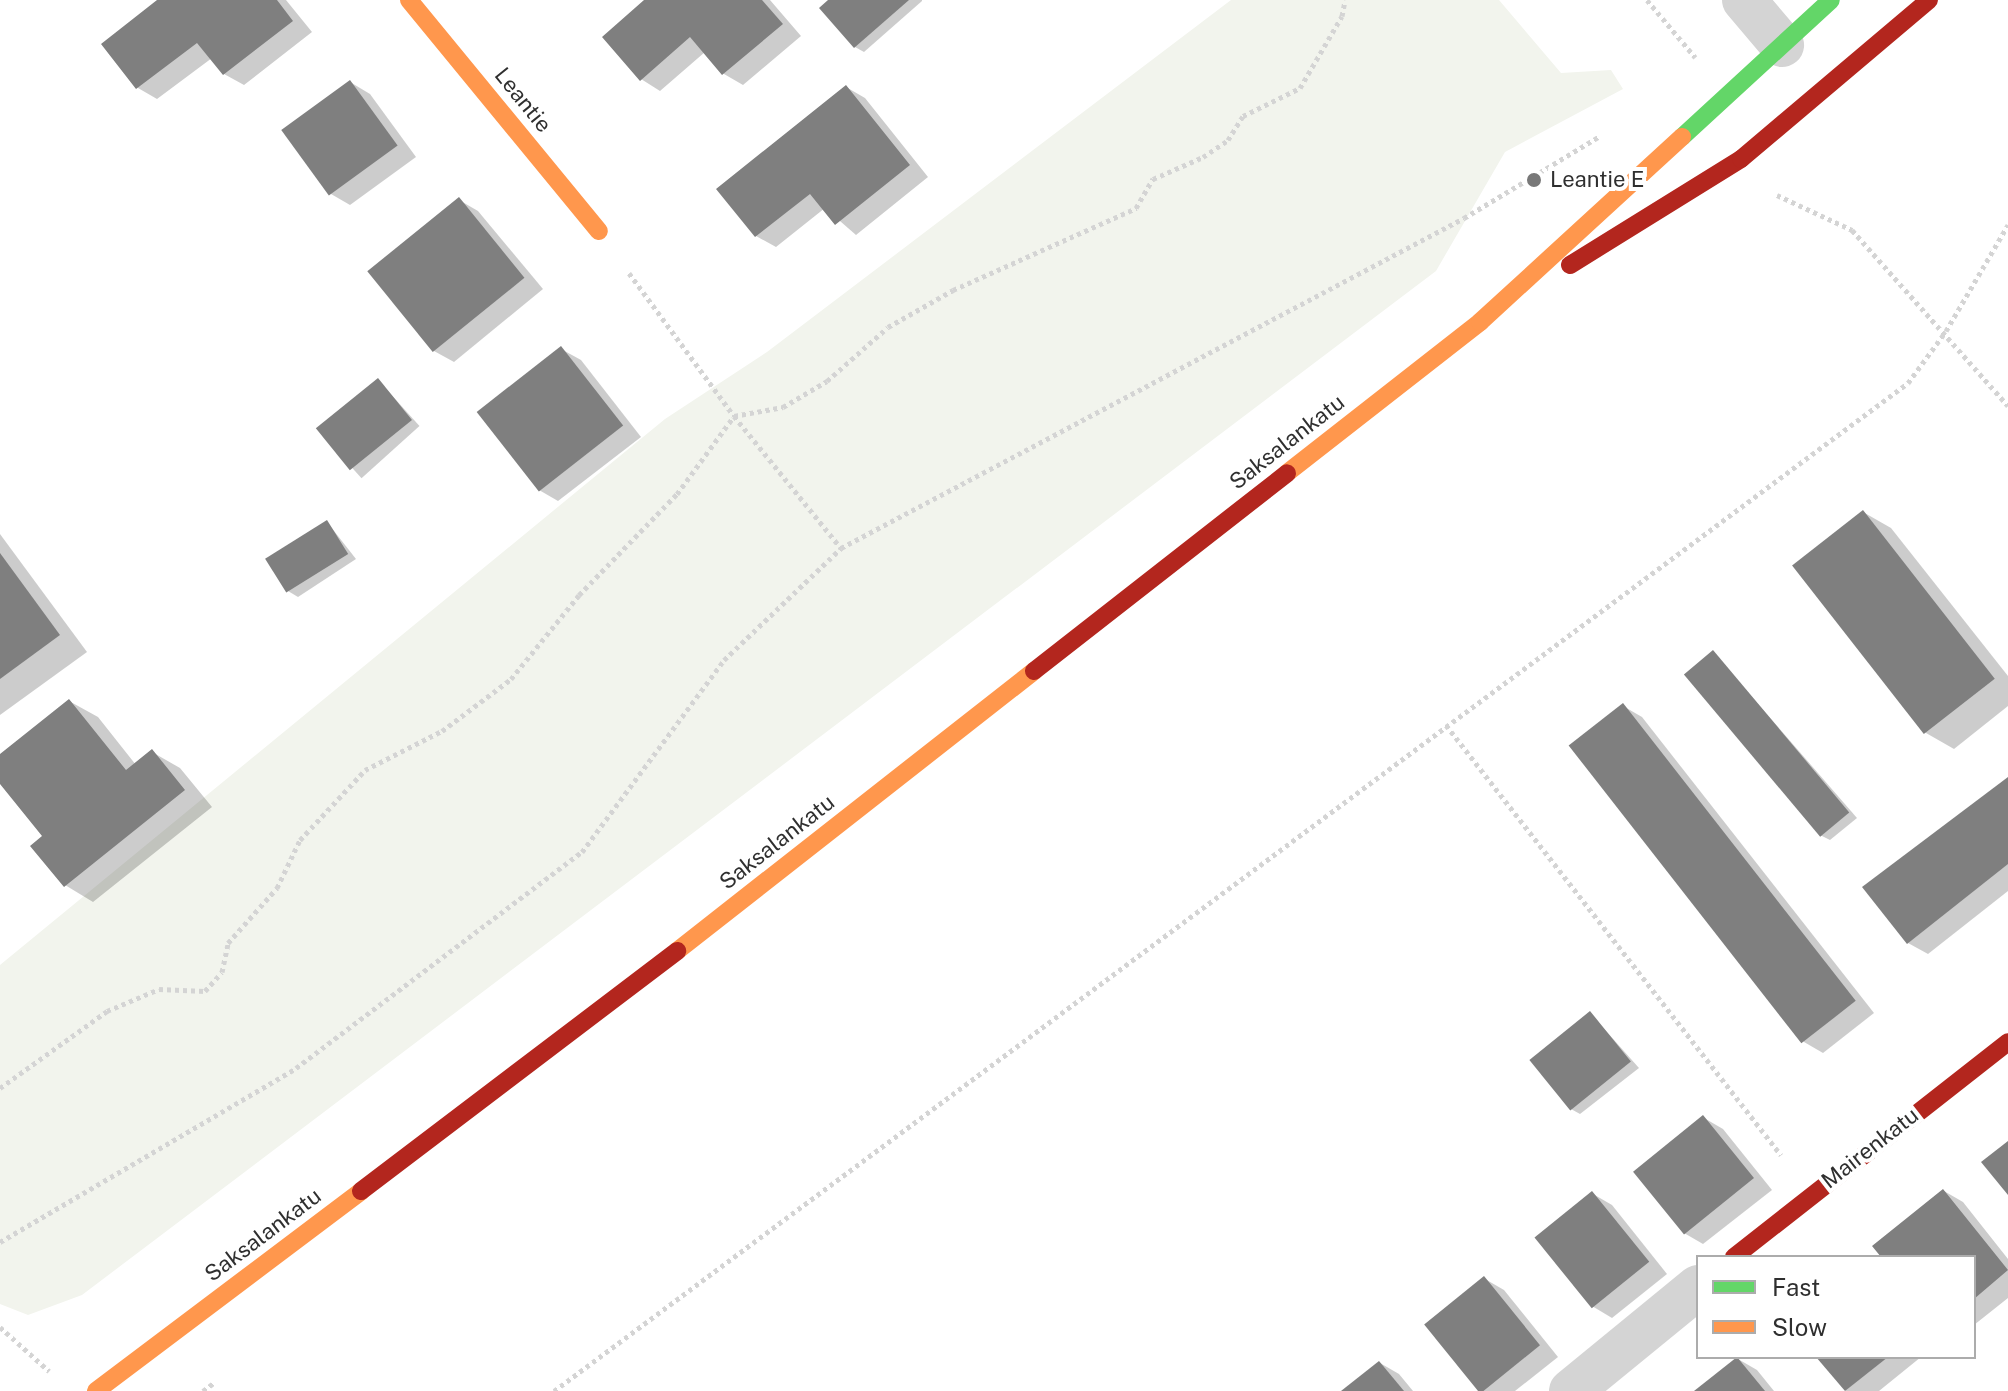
<!DOCTYPE html>
<style>
body{margin:0}
#map{position:relative;width:2008px;height:1391px;overflow:hidden;background:#fff;font-family:"Public Sans",sans-serif}
div>[style]{position:absolute}
.green>*{inset:0;background:#f2f4ed}
.shadow>*{inset:0;background:#0003;transform-origin:0 0}
.building>*{inset:0;background:#7f7f7f;transform-origin:0 0}
.path>*{height:5px;margin-top:-2.5px;transform-origin:0;background:repeating-linear-gradient(90deg,#d4d4d4 0 4px,transparent 0 8px)}
.street>*{height:44px;margin:-22px;padding:0 22px;transform-origin:22px;border-radius:22px;background:#d4d4d4}
.fast>*{height:18px;margin:-9px;padding:0 9px;transform-origin:9px;border-radius:9px;background:#63d668}
.slow>*{height:18px;margin:-9px;padding:0 9px;transform-origin:9px;border-radius:9px;background:#ff974d}
.jam>*{height:18px;margin:-9px;padding:0 9px;transform-origin:9px;border-radius:9px;background:#b3261e}
.dots>*{width:22px;height:22px;translate:-50% -50%;box-sizing:border-box;border:4px solid #fff;border-radius:50%}
span{translate:-50% -50%;white-space:nowrap;text-align:center;line-height:1.15;-webkit-text-stroke:8px #fff;paint-order:stroke}
.street-label{font-size:22px;color:#2f2f2f}
.poi-label{font-size:22px;color:#2f2f2f}
.left{translate:0 -50%;text-align:left}
.legend{position:absolute;left:1696px;top:1255px;width:280px;height:104px;box-sizing:border-box;background:#fff;border:2px solid #acacac;margin:0;padding:10px 14px;list-style:none;font-size:24px;color:#2f2f2f}
.legend li{display:flex;align-items:center;gap:16px;height:40px}
.legend b{width:40px;border:2px solid #acacac}
</style>
<div id="map">
<div class="green">
<div style="clip-path:polygon(1231px 0,1499px 0,1561px 73px,1611px 70px,1623px 89px,1505px 152px,1436px 271px,82px 1295px,28px 1315px,0 1304px,0 965px,665px 419px,767px 352px)"></div>
</div>
<div class="shadow">
<div style="clip-path:polygon(161px 0,286px 0,312px 32px,244px 85px,224px 74px,212px 58px,157px 99px,138px 88px,104px 44px)"></div>
<div style="clip-path:polygon(648px 0,770px 0,801px 36px,743px 85px,724px 74px,705px 52px,660px 91px,641px 79px)"></div>
<div style="clip-path:polygon(831px 0,922px 0,922px 1px,864px 52px,855px 47px)"></div>
<div style="clip-path:polygon(350px 82px,370px 94px,416px 157px,350px 205px,331px 194px)"></div>
<div style="clip-path:polygon(846px 87px,865px 98px,928px 177px,856px 235px,825px 208px,776px 247px,756px 236px,719px 189px)"></div>
<div style="clip-path:polygon(459px 200px,478px 211px,543px 289px,454px 362px,434px 351px)"></div>
<div style="clip-path:polygon(561px 349px,581px 360px,641px 437px,558px 501px,539px 490px,479px 412px)"></div>
<div style="left:378px;top:380px;width:62px;height:78px;rotate:48deg"></div>
<div style="clip-path:polygon(1863px 512px,1891px 528px,2008px 676px,2008px 706px,1954px 749px,1926px 733px)"></div>
<div style="clip-path:polygon(327px 522px,356px 559px,298px 597px,288px 591px)"></div>
<div style="clip-path:polygon(0 534px,87px 652px,0 715px)"></div>
<div style="clip-path:polygon(1713px 652px,1857px 818px,1830px 840px,1820px 835px)"></div>
<div style="clip-path:polygon(69px 701px,98px 717px,136px 765px,152px 752px,180px 768px,212px 807px,93px 902px,65px 885px,45px 837px,0 780px,0 757px)"></div>
<div style="clip-path:polygon(1623px 706px,1642px 717px,1874px 1013px,1823px 1053px,1804px 1042px,1572px 746px)"></div>
<div style="clip-path:polygon(2008px 780px,2008px 891px,1928px 954px,1908px 943px)"></div>
<div style="clip-path:polygon(1590px 1013px,1639px 1068px,1580px 1114px,1571px 1109px)"></div>
<div style="clip-path:polygon(1704px 1118px,1723px 1129px,1772px 1190px,1703px 1244px,1684px 1233px)"></div>
<div style="clip-path:polygon(1944px 1191px,1963px 1202px,2008px 1259px,2008px 1298px,1974px 1325px,1974px 1257px,1883px 1257px)"></div>
<div style="clip-path:polygon(1593px 1194px,1612px 1205px,1667px 1274px,1612px 1318px,1592px 1306px)"></div>
<div style="clip-path:polygon(1485px 1279px,1504px 1290px,1558px 1357px,1515px 1391px,1479px 1391px,1426px 1325px)"></div>
<div style="clip-path:polygon(1819px 1357px,1921px 1357px,1879px 1391px,1846px 1391px)"></div>
<div style="clip-path:polygon(1738px 1359px,1757px 1370px,1774px 1391px,1697px 1391px)"></div>
<div style="clip-path:polygon(1380px 1363px,1399px 1374px,1413px 1391px,1345px 1391px)"></div>
</div>
<div class="building">
<div style="clip-path:polygon(157px 0,277px 0,293px 21px,223px 75px,197px 43px,136px 89px,101px 44px)"></div>
<div style="clip-path:polygon(644px 0,762px 0,783px 24px,722px 75px,690px 37px,640px 81px,602px 37px)"></div>
<div style="clip-path:polygon(828px 0,909px 0,854px 48px,819px 8px)"></div>
<div style="left:350px;top:80px;width:81px;height:85px;rotate:54deg"></div>
<div style="clip-path:polygon(846px 85px,910px 165px,835px 225px,810px 194px,755px 237px,716px 189px)"></div>
<div style="left:459px;top:197px;width:104px;height:118px;rotate:51deg"></div>
<div style="left:561px;top:346px;width:101px;height:107px;rotate:52deg"></div>
<div style="left:378px;top:378px;width:54px;height:80px;rotate:51deg"></div>
<div style="left:1863px;top:510px;width:214px;height:90px;rotate:52deg"></div>
<div style="left:327px;top:520px;width:40px;height:73px;rotate:58deg"></div>
<div style="clip-path:polygon(0 553px,60px 635px,0 679px)"></div>
<div style="left:1713px;top:650px;width:212px;height:38px;rotate:50deg"></div>
<div style="clip-path:polygon(69px 699px,126px 770px,152px 749px,185px 790px,64px 887px,30px 846px,42px 836px,0 784px,0 754px)"></div>
<div style="left:1623px;top:703px;width:378px;height:69px;rotate:52deg"></div>
<div style="clip-path:polygon(2008px 777px,2008px 864px,1907px 944px,1862px 887px)"></div>
<div style="left:1590px;top:1011px;width:65px;height:78px;rotate:51deg"></div>
<div style="left:1703px;top:1115px;width:81px;height:90px;rotate:51deg"></div>
<div style="clip-path:polygon(2008px 1141px,2008px 1195px,1981px 1162px)"></div>
<div style="clip-path:polygon(1943px 1189px,2008px 1270px,1974px 1299px,1974px 1257px,1881px 1257px,1872px 1246px)"></div>
<div style="left:1592px;top:1191px;width:91px;height:74px;rotate:51deg"></div>
<div style="left:1484px;top:1276px;width:89px;height:77px;rotate:51deg"></div>
<div style="clip-path:polygon(1737px 1357px,1765px 1391px,1694px 1391px)"></div>
<div style="clip-path:polygon(1816px 1357px,1888px 1357px,1845px 1391px)"></div>
<div style="clip-path:polygon(1379px 1361px,1404px 1391px,1341px 1391px)"></div>
</div>
<div class="path">
<div style="left:1647px;top:0;width:75px;rotate:49.9deg"></div>
<div style="left:1777px;top:195px;width:83px;rotate:25deg"></div>
<div style="left:1852px;top:230px;width:235px;rotate:48.4deg"></div>
<div style="left:629px;top:273px;width:177px;rotate:53.7deg"></div>
<div style="left:734px;top:416px;width:170px;rotate:51deg"></div>
<div style="left:1446px;top:725px;width:545px;rotate:52.08deg"></div>
<div style="left:0;top:1088px;width:132px;rotate:-35.7deg"></div>
<div style="left:107px;top:1011px;width:56px;rotate:-22.9deg"></div>
<div style="left:159px;top:989px;width:46px;rotate:2.5deg"></div>
<div style="left:205px;top:991px;width:25px;rotate:-48deg"></div>
<div style="left:222px;top:972px;width:30px;rotate:-78deg"></div>
<div style="left:228px;top:943px;width:74px;rotate:-48.3deg"></div>
<div style="left:277px;top:888px;width:53px;rotate:-64.4deg"></div>
<div style="left:300px;top:840px;width:96px;rotate:-47.1deg"></div>
<div style="left:365px;top:770px;width:86px;rotate:-26.9deg"></div>
<div style="left:442px;top:731px;width:86px;rotate:-37deg"></div>
<div style="left:511px;top:679px;width:108px;rotate:-51deg"></div>
<div style="left:579px;top:595px;width:141px;rotate:-45.9deg"></div>
<div style="left:677px;top:494px;width:97px;rotate:-53.8deg"></div>
<div style="left:734px;top:416px;width:50px;rotate:-10.4deg"></div>
<div style="left:783px;top:407px;width:51px;rotate:-30.6deg"></div>
<div style="left:827px;top:381px;width:81px;rotate:-41.5deg"></div>
<div style="left:888px;top:327px;width:75px;rotate:-29.6deg"></div>
<div style="left:953px;top:290px;width:201px;rotate:-24.1deg"></div>
<div style="left:1136px;top:208px;width:34px;rotate:-60deg"></div>
<div style="left:1153px;top:179px;width:55px;rotate:-23.7deg"></div>
<div style="left:1203px;top:157px;width:30px;rotate:-34deg"></div>
<div style="left:1228px;top:140px;width:28px;rotate:-58deg"></div>
<div style="left:1243px;top:116px;width:64px;rotate:-26.2deg"></div>
<div style="left:1300px;top:88px;width:83px;rotate:-59.7deg"></div>
<div style="left:1342px;top:16px;width:16px;rotate:-79deg"></div>
<div style="left:0;top:1242px;width:343px;rotate:-30.4deg"></div>
<div style="left:296px;top:1068px;width:358px;rotate:-37.1deg"></div>
<div style="left:582px;top:852px;width:239px;rotate:-53.5deg"></div>
<div style="left:724px;top:660px;width:162px;rotate:-43.7deg"></div>
<div style="left:841px;top:548px;width:705px;rotate:-27.91deg"></div>
<div style="left:1464px;top:218px;width:159px;rotate:-31.1deg"></div>
<div style="left:0;top:1327px;width:66px;rotate:41.9deg"></div>
<div style="left:203px;top:1391px;width:15px;rotate:-37deg"></div>
<div style="left:554px;top:1391px;width:1688px;rotate:-36.67deg"></div>
<div style="left:1908px;top:383px;width:64px;rotate:-53.8deg"></div>
<div style="left:1946px;top:331px;width:123px;rotate:-59.7deg"></div>
</div>
<div class="street">
<div style="left:1744px;top:0;width:59px;rotate:49.8deg"></div>
<div style="left:1571px;top:1391px;width:164px;rotate:-39.3deg"></div>
</div>
<div class="fast">
<div style="left:1682px;top:137px;width:202px;rotate:-42.6deg"></div>
</div>
<div class="slow">
<div style="left:409px;top:0;width:299px;rotate:50.6deg"></div>
<div style="left:1287px;top:473px;width:245px;rotate:-38deg"></div>
<div style="left:1480px;top:322px;width:274px;rotate:-42.5deg"></div>
<div style="left:677px;top:951px;width:454px;rotate:-38.1deg"></div>
<div style="left:96px;top:1391px;width:332px;rotate:-37deg"></div>
</div>
<div class="jam">
<div style="left:1570px;top:265px;width:201px;rotate:-31.8deg"></div>
<div style="left:1741px;top:159px;width:246px;rotate:-40.2deg"></div>
<div style="left:1034px;top:671px;width:321px;rotate:-38deg"></div>
<div style="left:361px;top:1191px;width:397px;rotate:-37.2deg"></div>
<div style="left:1734px;top:1257px;width:348px;rotate:-38.1deg"></div>
</div>
<div class="dots">
<div style="left:1534px;top:180px;background:#787878"></div>
</div>
<div class="street-label">
<span style="left:523px;top:100px;rotate:51deg">Leantie</span>
<span style="left:1287px;top:442px;rotate:-38deg">Saksalankatu</span>
<span style="left:777px;top:842px;rotate:-38deg">Saksalankatu</span>
<span style="left:1870px;top:1148px;rotate:-38deg">Mairenkatu</span>
<span style="left:263px;top:1235px;rotate:-37deg">Saksalankatu</span>
</div>
<div class="poi-label">
<span class="left" style="left:1550px;top:180px">Leantie E</span>
</div>
<ul class="legend">
<li><b style="height:10px;background:#63d668"></b>Fast</li>
<li><b style="height:10px;background:#ff974d"></b>Slow</li>
</ul>
</div>
